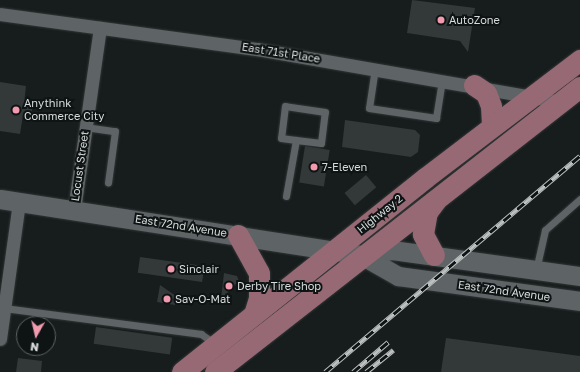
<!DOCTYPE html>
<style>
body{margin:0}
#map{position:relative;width:580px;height:372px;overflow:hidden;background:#171c1d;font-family:"Golos Text",sans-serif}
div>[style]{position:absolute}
.building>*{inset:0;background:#333839;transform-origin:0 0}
.roads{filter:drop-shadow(0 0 1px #323636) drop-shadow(0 0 1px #323636)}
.lane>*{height:7px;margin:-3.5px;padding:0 3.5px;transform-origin:3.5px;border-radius:3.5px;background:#5e6465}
.street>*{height:13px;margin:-6.5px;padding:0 6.5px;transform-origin:6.5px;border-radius:6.5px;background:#5e6465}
.secondary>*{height:19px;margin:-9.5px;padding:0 9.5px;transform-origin:9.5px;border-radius:9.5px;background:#5e6465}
.primary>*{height:21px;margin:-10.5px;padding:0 10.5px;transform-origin:10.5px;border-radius:10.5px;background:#966975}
.rail>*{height:4.5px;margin-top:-2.25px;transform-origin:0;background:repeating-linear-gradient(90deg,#0e1314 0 9px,#bcc0c1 0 18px);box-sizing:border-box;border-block:1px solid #bcc0c1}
.dots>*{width:11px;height:11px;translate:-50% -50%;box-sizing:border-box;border:2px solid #0e1314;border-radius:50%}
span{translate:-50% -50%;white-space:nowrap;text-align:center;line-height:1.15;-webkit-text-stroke:4px #0e1314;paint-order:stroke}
.poi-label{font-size:11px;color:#d7dbdb}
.left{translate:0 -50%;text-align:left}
.street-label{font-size:11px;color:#d7dbdb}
.north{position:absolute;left:16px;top:316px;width:40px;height:40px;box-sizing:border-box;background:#0e1314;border:1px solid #5e6364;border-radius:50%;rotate:188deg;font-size:11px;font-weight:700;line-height:16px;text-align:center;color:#d7dbdb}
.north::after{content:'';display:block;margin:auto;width:14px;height:18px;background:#f29aae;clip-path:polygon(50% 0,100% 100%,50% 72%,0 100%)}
</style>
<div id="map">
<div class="building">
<div style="clip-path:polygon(412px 0,475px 8px,468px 52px,460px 41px,407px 33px)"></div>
<div style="clip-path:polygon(0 82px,26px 86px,24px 104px,33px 105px,31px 116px,23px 115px,20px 134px,0 131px)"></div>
<div style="clip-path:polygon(345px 120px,415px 130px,420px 135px,418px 152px,411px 157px,342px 147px)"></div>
<div style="left:305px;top:146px;width:25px;height:37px;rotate:9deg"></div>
<div style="left:366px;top:175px;width:16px;height:28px;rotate:50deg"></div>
<div style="left:140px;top:257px;width:65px;height:16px;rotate:8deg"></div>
<div style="clip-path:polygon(224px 273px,237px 276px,239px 281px,221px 299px)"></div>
<div style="clip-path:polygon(160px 285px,176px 296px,175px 305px,157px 302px)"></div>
<div style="left:96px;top:327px;width:77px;height:17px;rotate:8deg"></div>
<div style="clip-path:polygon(446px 338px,580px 356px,580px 372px,441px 372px)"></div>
<div style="clip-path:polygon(18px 358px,42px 361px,41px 372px,16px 372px)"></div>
</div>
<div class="roads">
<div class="lane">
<div style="left:375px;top:68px;width:40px;rotate:98.5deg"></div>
<div style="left:369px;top:108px;width:68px;rotate:8.5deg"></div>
<div style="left:436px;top:118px;width:37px;rotate:-81deg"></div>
<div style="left:85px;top:127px;width:30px;rotate:8deg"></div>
<div style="left:115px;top:131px;width:52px;rotate:97.7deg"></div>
<div style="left:286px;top:196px;width:57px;rotate:-79.9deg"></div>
<div style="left:296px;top:140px;width:25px;rotate:7deg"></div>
<div style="left:321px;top:143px;width:31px;rotate:-83deg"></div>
<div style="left:325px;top:112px;width:40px;rotate:-171.5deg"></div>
<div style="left:285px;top:106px;width:32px;rotate:97deg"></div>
<div style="left:281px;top:138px;width:15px;rotate:8deg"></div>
<div style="left:536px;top:270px;width:41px;rotate:-77.3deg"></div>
<div style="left:545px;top:230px;width:47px;rotate:-41.5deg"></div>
<div style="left:4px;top:308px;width:199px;rotate:7.5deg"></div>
<div style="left:201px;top:334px;width:16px;rotate:35deg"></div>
</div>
<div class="street">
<div style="left:0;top:14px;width:259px;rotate:7.8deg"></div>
<div style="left:257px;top:49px;width:308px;rotate:9.9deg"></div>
<div style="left:74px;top:210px;width:184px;rotate:-81.9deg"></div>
<div style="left:0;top:339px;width:138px;rotate:-82.1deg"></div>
</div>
<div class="secondary">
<div style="left:0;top:199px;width:365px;rotate:8.8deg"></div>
<div style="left:361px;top:255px;width:31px;rotate:-9deg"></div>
<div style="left:392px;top:250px;width:190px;rotate:7.9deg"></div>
<div style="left:361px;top:255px;width:43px;rotate:29.6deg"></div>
<div style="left:398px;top:276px;width:184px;rotate:7.8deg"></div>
</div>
<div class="primary">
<div style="left:474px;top:85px;width:14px;rotate:34deg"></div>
<div style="left:486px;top:93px;width:14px;rotate:69deg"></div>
<div style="left:491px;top:106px;width:20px;rotate:87deg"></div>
<div style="left:238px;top:235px;width:43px;rotate:61.1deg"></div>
<div style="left:259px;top:273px;width:25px;rotate:90deg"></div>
<div style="left:259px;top:298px;width:17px;rotate:107deg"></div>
<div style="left:434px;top:255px;width:24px;rotate:-118deg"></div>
<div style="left:423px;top:234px;width:22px;rotate:-80deg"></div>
<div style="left:427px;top:212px;width:15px;rotate:-53deg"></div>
<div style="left:182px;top:372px;width:311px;rotate:-38.6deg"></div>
<div style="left:425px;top:178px;width:195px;rotate:-37.3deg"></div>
<div style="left:215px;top:372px;width:463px;rotate:-38deg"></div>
</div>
</div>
<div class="rail">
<div style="left:325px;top:372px;width:334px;rotate:-40.3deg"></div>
<div style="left:353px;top:372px;width:46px;rotate:-40.6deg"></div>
<div style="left:366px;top:372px;width:35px;rotate:-39deg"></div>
</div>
<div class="dots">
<div style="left:441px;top:20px;background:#f29aae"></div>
<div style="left:16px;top:110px;background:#f29aae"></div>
<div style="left:314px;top:167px;background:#f29aae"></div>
<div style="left:171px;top:269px;background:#f29aae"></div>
<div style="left:229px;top:286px;background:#f29aae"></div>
<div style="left:167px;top:299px;background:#f29aae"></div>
</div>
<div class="poi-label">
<span class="left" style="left:449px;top:20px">AutoZone</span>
<span class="left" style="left:24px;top:110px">Anythink<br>Commerce City</span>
<span class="left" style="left:322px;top:167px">7-Eleven</span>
<span class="left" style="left:179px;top:269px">Sinclair</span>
<span class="left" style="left:237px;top:286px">Derby Tire Shop</span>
<span class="left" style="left:175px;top:299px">Sav-O-Mat</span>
</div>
<div class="street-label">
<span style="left:281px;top:53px;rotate:9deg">East 71st Place</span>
<span style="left:80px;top:166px;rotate:-82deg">Locust Street</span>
<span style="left:380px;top:214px;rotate:-39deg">Highway 2</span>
<span style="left:181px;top:226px;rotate:9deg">East 72nd Avenue</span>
<span style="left:504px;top:291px;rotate:8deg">East 72nd Avenue</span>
</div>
<div class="north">N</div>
</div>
